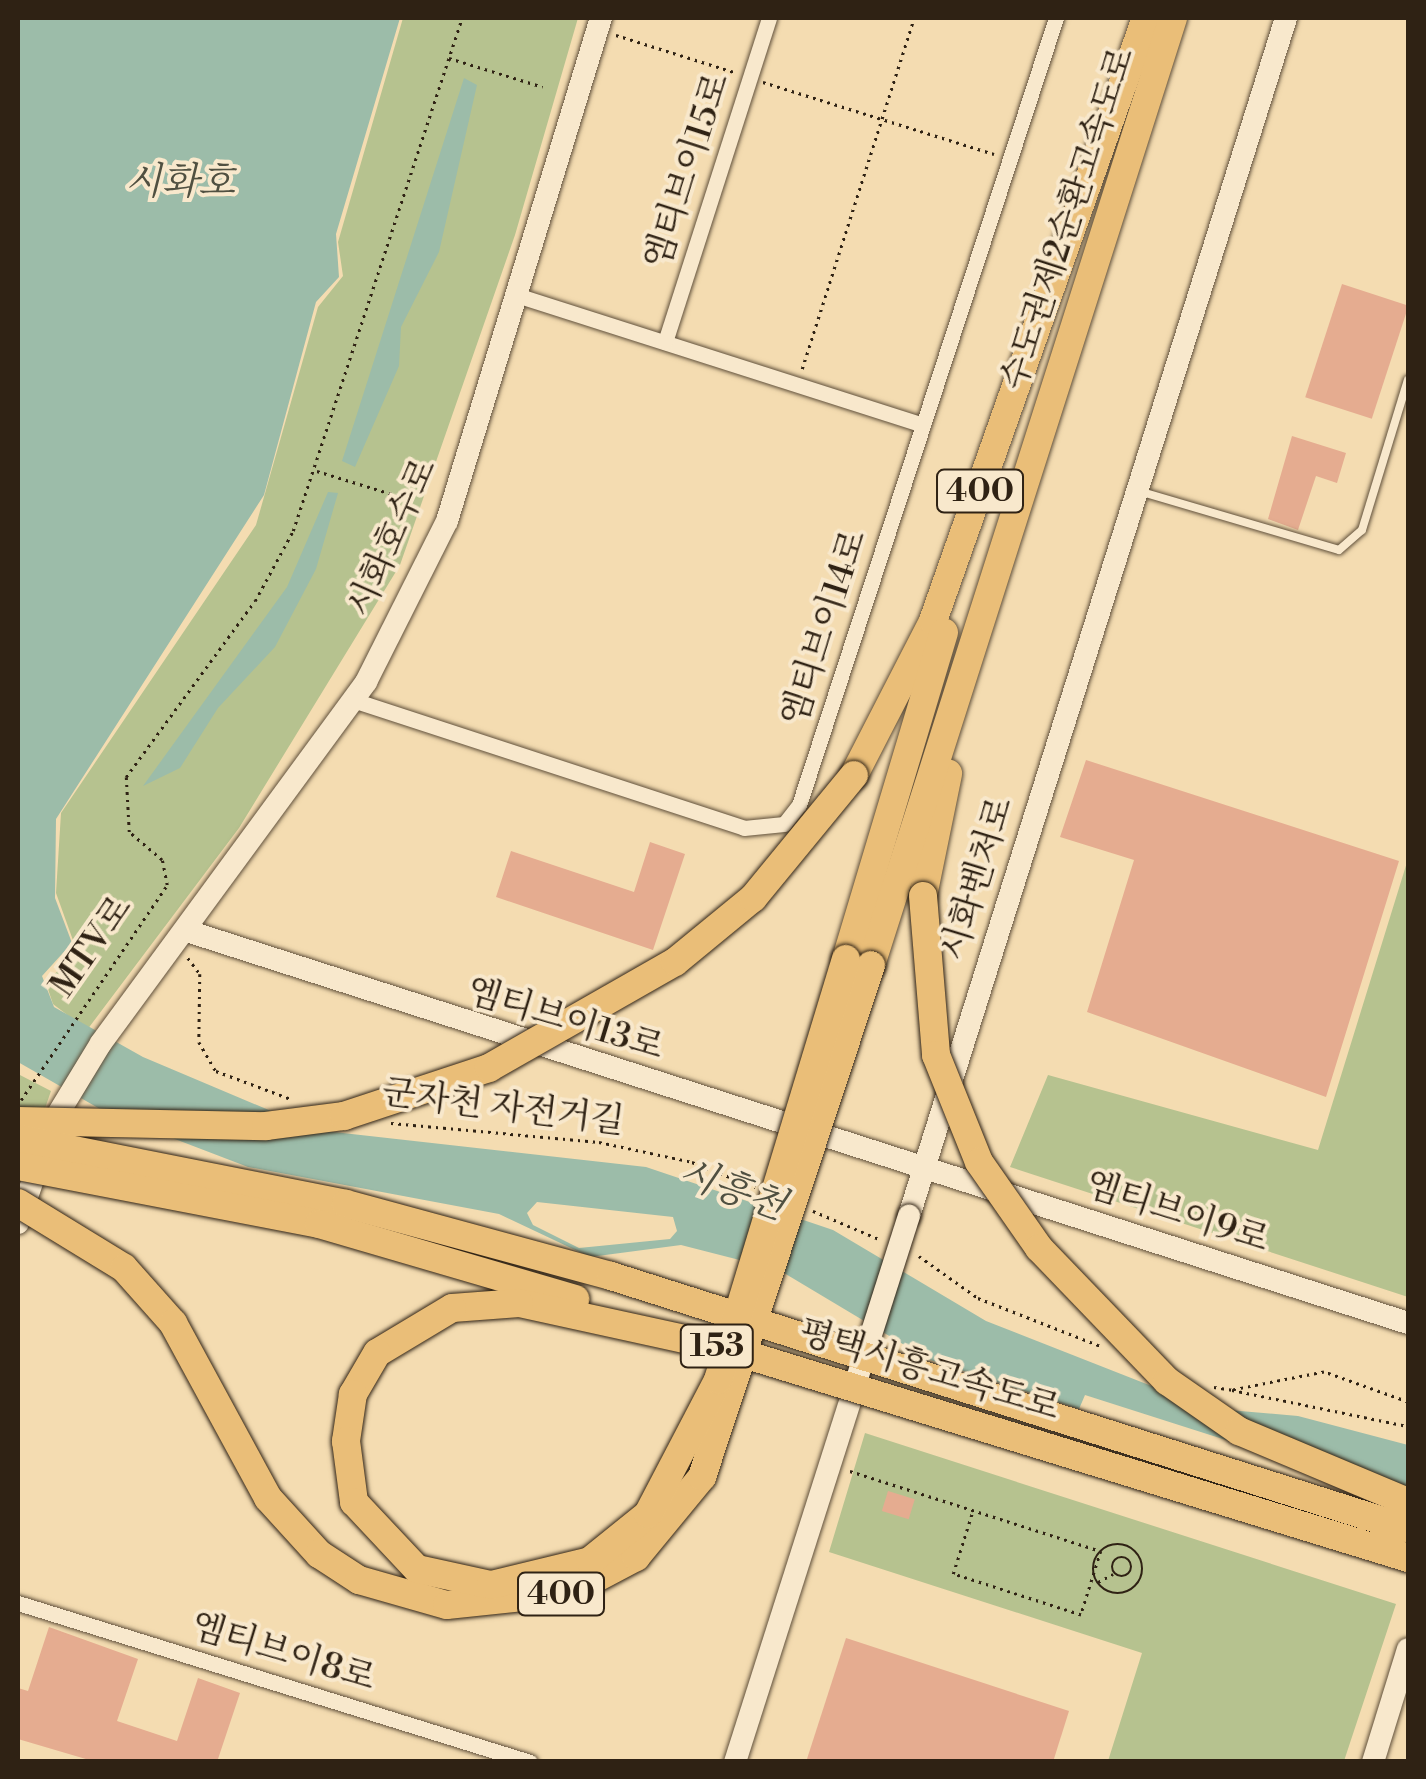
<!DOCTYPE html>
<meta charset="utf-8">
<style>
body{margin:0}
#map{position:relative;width:1426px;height:1779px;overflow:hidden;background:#f4dcb1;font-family:"Libre Bodoni","Noto Serif KR",serif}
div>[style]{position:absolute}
.green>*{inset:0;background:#b6c28f}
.water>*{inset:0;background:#9cbca9}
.pier>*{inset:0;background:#f4dcb1}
.building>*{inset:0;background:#e5ac90;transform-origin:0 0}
.path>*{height:2.5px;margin-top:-1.25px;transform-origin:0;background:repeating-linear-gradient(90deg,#2f2214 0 2.5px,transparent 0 7.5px)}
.path>.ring{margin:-1.25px;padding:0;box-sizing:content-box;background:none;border:2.5px solid #2f2214;border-radius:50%}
.roads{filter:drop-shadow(0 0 2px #60503b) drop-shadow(0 0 2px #60503b)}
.lane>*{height:8px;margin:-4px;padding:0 4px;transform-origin:4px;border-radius:4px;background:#f8e8cc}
.street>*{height:15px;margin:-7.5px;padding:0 7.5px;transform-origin:7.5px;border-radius:7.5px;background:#f8e8cc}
.secondary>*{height:22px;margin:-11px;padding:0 11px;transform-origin:11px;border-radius:11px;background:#f8e8cc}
.highway>*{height:28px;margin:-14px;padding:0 14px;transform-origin:14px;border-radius:14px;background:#eabe78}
.bridges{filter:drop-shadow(0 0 2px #2f2214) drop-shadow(0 0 2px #2f2214)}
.secondary-bridge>*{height:22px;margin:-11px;padding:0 11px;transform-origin:11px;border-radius:11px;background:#f8e8cc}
.highway-bridge>*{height:28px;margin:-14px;padding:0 14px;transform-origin:14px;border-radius:14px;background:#eabe78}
span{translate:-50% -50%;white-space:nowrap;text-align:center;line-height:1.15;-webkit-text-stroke:8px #f8e8cc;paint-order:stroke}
.shield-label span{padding:2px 8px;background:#f8e8cc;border:2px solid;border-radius:8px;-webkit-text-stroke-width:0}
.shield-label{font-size:32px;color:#2f2214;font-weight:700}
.street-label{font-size:35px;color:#2f2214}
.water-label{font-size:38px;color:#505041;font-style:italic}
.frame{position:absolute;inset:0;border:20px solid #2f2214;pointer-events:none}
</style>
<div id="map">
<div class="green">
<div style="clip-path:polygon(403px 18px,578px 18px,515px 235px,400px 565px,239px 828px,87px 1030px,53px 1004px,45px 980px,79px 957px,56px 893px,61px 813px,256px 525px,318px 307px,343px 276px,338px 242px)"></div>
<div style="clip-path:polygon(1408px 859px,1408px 1297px,1010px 1167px,1048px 1075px,1318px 1150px)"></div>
<div style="clip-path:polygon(18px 1074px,51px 1091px,18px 1186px)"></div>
<div style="clip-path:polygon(865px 1433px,1396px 1604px,1344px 1761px,1108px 1761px,1142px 1653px,829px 1552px)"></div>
</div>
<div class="water">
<div style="clip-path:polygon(evenodd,18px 18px,400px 18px,336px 234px,339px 277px,316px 302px,264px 495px,56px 819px,55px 898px,72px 943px,42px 976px,54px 1007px,143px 1057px,316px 1130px,646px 1167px,833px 1230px,986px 1321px,1149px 1385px,1217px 1409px,1298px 1416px,1408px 1445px,1408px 1486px,1383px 1490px,993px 1398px,779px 1270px,681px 1245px,590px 1257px,499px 1214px,248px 1167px,107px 1113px,18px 1062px,18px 18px,537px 1202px,673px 1217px,677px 1231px,670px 1239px,579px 1248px,533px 1225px,527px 1213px,537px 1202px)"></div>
<div style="clip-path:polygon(464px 78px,477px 85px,439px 252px,401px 327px,399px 366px,355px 467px,342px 461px)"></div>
<div style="clip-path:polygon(328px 492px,338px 493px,316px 569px,275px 647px,218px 708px,180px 768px,143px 786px,287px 587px)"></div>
</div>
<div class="pier">
<div style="clip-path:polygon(906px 1352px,1079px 1409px,1085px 1395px,1342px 1477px,1226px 1475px,991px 1403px)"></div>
</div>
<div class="building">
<div style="left:1342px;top:284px;width:70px;height:119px;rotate:18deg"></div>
<div style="clip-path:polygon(1292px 436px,1346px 453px,1337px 483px,1316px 476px,1298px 530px,1268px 519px)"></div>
<div style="clip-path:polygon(1086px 760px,1399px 861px,1326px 1097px,1087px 1012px,1134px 860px,1060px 837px)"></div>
<div style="clip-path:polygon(650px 842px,685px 854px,653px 950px,496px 897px,511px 851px,634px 892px)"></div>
<div style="left:888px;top:1491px;width:28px;height:21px;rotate:17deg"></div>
<div style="clip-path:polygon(49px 1627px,138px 1659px,117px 1721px,177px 1741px,198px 1678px,240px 1693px,217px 1762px,96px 1762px,18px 1739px,18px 1688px,28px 1691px)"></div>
<div style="clip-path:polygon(846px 1638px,1069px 1711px,1053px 1762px,806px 1762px)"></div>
</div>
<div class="path">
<div style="left:616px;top:35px;width:127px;rotate:17.4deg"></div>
<div style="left:449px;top:58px;width:98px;rotate:17.1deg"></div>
<div style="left:763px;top:82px;width:242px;rotate:17.3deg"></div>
<div style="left:802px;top:369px;width:368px;rotate:-72.3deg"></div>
<div style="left:317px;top:471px;width:98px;rotate:17.1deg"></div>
<div style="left:188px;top:958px;width:20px;rotate:53deg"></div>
<div style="left:200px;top:974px;width:68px;rotate:90.8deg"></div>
<div style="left:199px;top:1042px;width:34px;rotate:60deg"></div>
<div style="left:216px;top:1071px;width:80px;rotate:20.5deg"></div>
<div style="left:21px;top:1100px;width:260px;rotate:-55.8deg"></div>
<div style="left:167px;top:885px;width:25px;rotate:-101deg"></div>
<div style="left:162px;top:860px;width:43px;rotate:-139.7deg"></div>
<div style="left:129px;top:832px;width:55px;rotate:-93.1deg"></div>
<div style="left:126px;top:777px;width:218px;rotate:-53.8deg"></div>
<div style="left:255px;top:601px;width:80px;rotate:-61.5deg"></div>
<div style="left:293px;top:531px;width:540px;rotate:-71.77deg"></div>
<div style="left:391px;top:1123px;width:209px;rotate:5.2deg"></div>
<div style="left:599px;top:1142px;width:95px;rotate:12.1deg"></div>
<div style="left:692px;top:1162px;width:68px;rotate:21.6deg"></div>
<div style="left:813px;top:1211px;width:72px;rotate:23deg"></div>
<div style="left:919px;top:1256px;width:72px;rotate:35.4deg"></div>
<div style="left:978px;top:1298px;width:134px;rotate:21.4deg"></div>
<div style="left:1214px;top:1387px;width:18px;rotate:9deg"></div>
<div style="left:1408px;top:1402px;width:89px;rotate:-160.3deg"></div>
<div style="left:1324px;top:1372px;width:94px;rotate:168.9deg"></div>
<div style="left:1232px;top:1390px;width:180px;rotate:11.6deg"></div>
<div style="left:850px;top:1471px;width:263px;rotate:17.7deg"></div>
<div style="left:1101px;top:1551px;width:67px;rotate:107.4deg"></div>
<div style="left:1081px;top:1615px;width:134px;rotate:-162.2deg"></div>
<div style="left:953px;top:1574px;width:67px;rotate:-72.6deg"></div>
<div class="ring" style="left:1093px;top:1544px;width:47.5px;height:47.5px"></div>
<div class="ring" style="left:1112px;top:1557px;width:17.5px;height:17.5px"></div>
<div style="left:1098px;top:1582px;width:17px;rotate:-28deg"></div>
</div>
<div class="roads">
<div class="lane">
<div style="left:1142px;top:492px;width:205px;rotate:16.4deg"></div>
<div style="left:1339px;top:550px;width:30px;rotate:-41deg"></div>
<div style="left:1362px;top:530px;width:157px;rotate:-73deg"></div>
</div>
<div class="street">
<div style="left:516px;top:295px;width:427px;rotate:17.7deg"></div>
<div style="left:665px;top:342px;width:340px;rotate:-72.2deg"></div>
<div style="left:353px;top:700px;width:411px;rotate:18.1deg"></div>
<div style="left:744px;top:828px;width:40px;rotate:-5.7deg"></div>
<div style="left:784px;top:824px;width:24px;rotate:-52deg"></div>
<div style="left:799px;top:805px;width:828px;rotate:-71.92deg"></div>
<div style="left:18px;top:1603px;width:536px;rotate:17.25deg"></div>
</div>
<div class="secondary">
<div style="left:187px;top:931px;width:1282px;rotate:17.8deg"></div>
<div style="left:909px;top:1216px;width:1256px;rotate:-72.53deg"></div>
<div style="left:18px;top:1223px;width:107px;rotate:-70.9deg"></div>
<div style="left:53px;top:1122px;width:92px;rotate:-58.7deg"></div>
<div style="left:101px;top:1043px;width:448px;rotate:-53.7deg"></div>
<div style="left:366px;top:682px;width:180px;rotate:-63.3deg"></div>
<div style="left:447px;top:521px;width:526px;rotate:-72.98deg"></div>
<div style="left:735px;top:1762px;width:392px;rotate:-72.3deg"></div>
<div style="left:1373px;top:1762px;width:118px;rotate:-72.8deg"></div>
</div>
<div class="highway">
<div style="left:854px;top:775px;width:173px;rotate:-62.8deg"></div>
<div style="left:933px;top:621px;width:640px;rotate:-70.55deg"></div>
<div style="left:923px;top:896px;width:125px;rotate:-78.4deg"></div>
<div style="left:846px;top:959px;width:341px;rotate:-73.3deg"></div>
<div style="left:871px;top:965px;width:994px;rotate:-72.31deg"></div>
</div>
</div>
<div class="bridges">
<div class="secondary-bridge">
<div style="left:854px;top:1388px;width:181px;rotate:-72.3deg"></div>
</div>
<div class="highway-bridge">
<div style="left:923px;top:896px;width:160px;rotate:85.3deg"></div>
<div style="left:936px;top:1055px;width:115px;rotate:68.1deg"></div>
<div style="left:979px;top:1162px;width:105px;rotate:55.1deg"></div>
<div style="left:1039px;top:1248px;width:185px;rotate:46.1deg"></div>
<div style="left:1167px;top:1381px;width:88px;rotate:34.8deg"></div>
<div style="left:1239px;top:1431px;width:183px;rotate:22.8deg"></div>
<div style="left:18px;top:1121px;width:248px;rotate:1.2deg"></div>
<div style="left:266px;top:1126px;width:79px;rotate:-7.3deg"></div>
<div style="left:344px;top:1116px;width:153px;rotate:-18.3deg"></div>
<div style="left:489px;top:1068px;width:214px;rotate:-29.7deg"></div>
<div style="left:675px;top:962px;width:101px;rotate:-39.4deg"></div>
<div style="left:753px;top:898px;width:159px;rotate:-50.6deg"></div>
<div style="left:18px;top:1139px;width:334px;rotate:11.2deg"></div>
<div style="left:346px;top:1204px;width:275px;rotate:15.2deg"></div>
<div style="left:611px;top:1276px;width:836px;rotate:17.61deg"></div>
<div style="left:18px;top:1166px;width:307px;rotate:10.9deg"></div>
<div style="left:319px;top:1224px;width:267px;rotate:16.3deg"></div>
<div style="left:18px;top:1203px;width:124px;rotate:31.5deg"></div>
<div style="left:124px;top:1268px;width:74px;rotate:48.3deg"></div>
<div style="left:173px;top:1323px;width:199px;rotate:61.5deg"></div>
<div style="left:268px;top:1498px;width:76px;rotate:47.7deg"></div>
<div style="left:319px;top:1554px;width:48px;rotate:33deg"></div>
<div style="left:359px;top:1580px;width:91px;rotate:15.9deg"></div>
<div style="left:447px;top:1605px;width:124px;rotate:-6deg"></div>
<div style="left:570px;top:1592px;width:75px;rotate:-27.9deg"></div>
<div style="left:636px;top:1557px;width:104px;rotate:-50.5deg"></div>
<div style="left:702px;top:1477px;width:539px;rotate:-71.73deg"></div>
<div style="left:721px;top:1347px;width:207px;rotate:-167.7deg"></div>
<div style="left:519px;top:1303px;width:67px;rotate:175.7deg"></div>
<div style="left:452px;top:1308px;width:87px;rotate:149deg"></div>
<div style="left:377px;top:1353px;width:48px;rotate:120.3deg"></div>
<div style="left:353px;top:1394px;width:48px;rotate:98.5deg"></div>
<div style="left:346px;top:1441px;width:62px;rotate:82.5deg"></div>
<div style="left:354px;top:1502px;width:92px;rotate:46.8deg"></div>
<div style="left:417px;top:1569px;width:76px;rotate:12.2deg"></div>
<div style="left:491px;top:1585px;width:102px;rotate:-13.6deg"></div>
<div style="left:590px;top:1561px;width:75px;rotate:-39deg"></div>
<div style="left:648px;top:1514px;width:151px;rotate:-62.4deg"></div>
<div style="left:718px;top:1380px;width:440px;rotate:-73.1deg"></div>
<div style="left:734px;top:1351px;width:705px;rotate:17.07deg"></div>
</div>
</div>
<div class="shield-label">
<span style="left:980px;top:491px">400</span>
<span style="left:717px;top:1346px">153</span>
<span style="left:561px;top:1594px">400</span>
</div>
<div class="street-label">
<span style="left:688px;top:171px;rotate:-72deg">엠티브이15로</span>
<span style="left:1069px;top:219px;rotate:-72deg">수도권제2순환고속도로</span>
<span style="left:393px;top:538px;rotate:-66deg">시화호수로</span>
<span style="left:825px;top:628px;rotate:-72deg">엠티브이14로</span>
<span style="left:978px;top:879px;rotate:-73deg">시화벤처로</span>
<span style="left:92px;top:947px;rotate:-55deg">MTV로</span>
<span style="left:565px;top:1020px;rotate:17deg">엠티브이13로</span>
<span style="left:503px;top:1108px;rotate:7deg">군자천 자전거길</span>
<span style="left:1177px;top:1213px;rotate:18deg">엠티브이9로</span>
<span style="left:929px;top:1371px;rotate:17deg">평택시흥고속도로</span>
<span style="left:283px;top:1653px;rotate:17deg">엠티브이8로</span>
</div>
<div class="water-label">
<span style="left:180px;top:183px">시화호</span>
<span style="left:732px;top:1190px;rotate:20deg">시흥천</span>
</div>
<div class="frame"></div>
</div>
